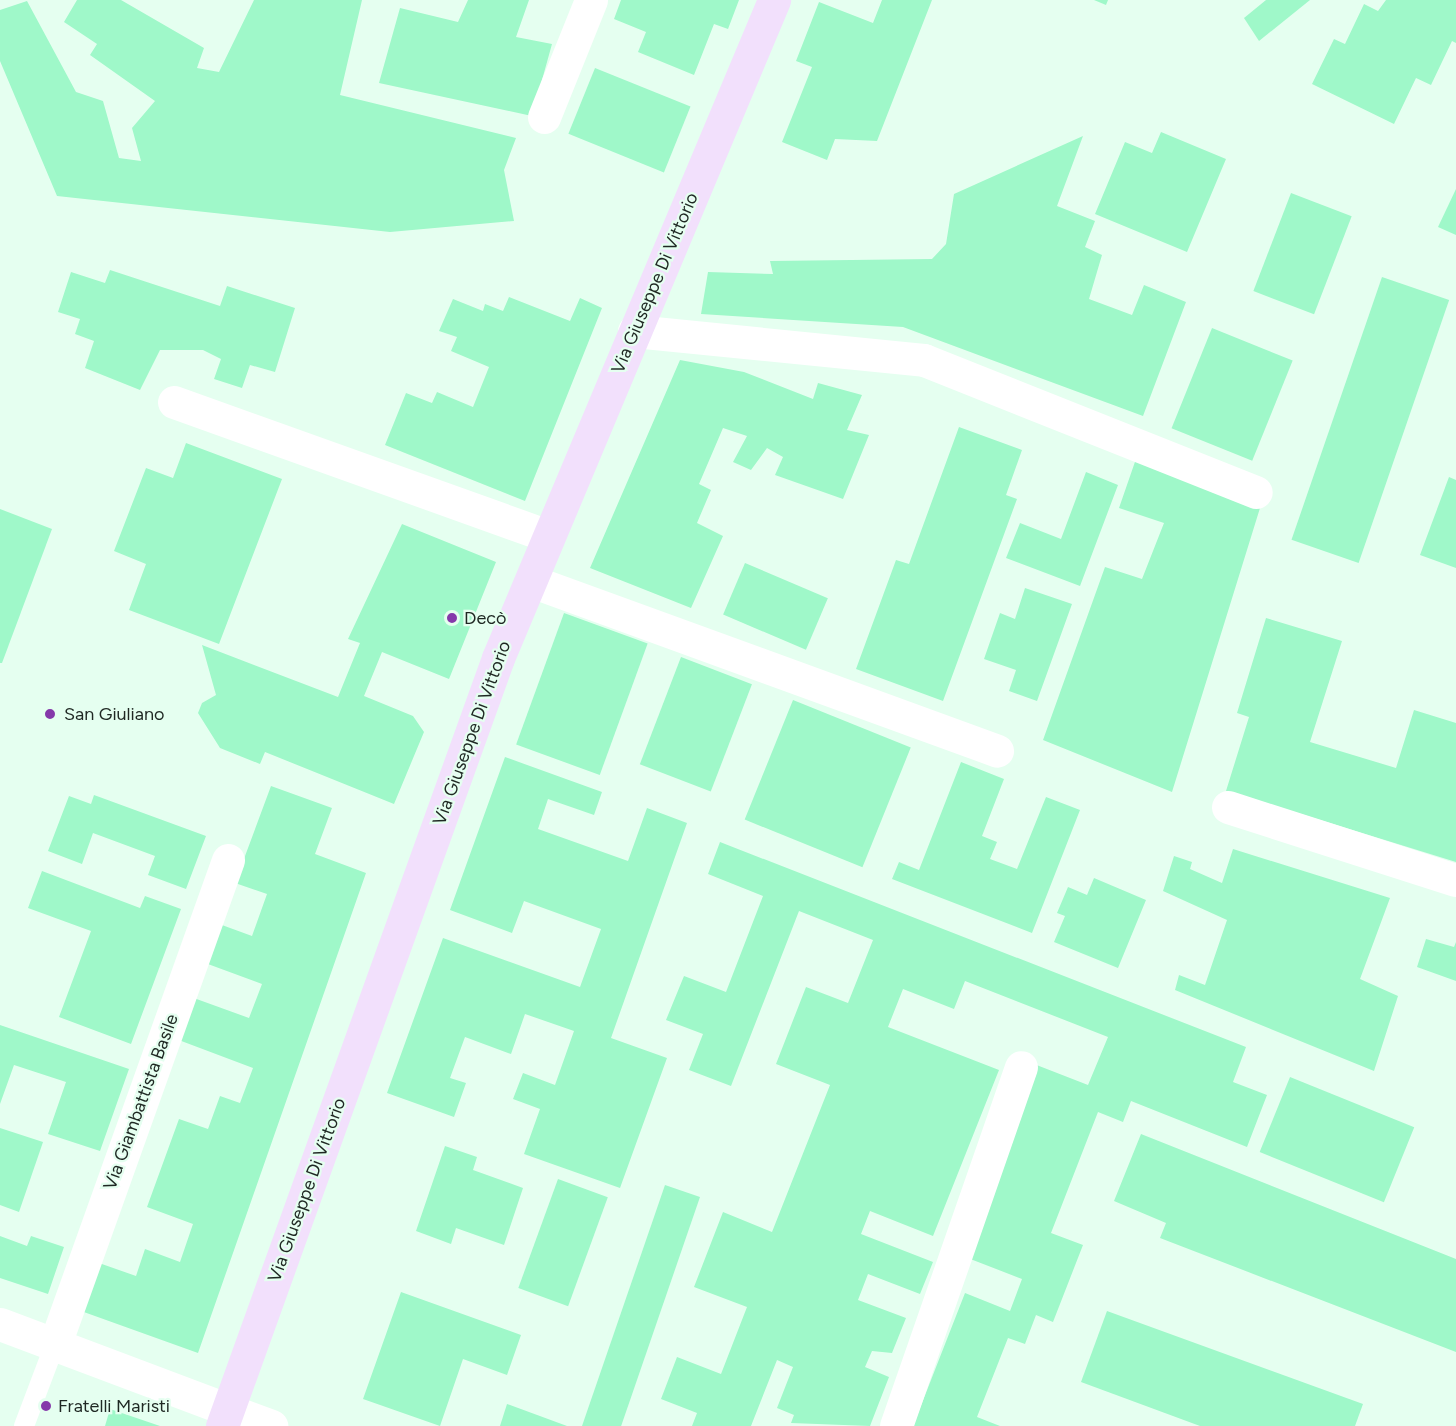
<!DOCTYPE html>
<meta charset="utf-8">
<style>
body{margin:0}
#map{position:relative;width:1456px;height:1426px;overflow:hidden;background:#e5fff0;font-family:Figtree,sans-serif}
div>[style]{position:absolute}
.building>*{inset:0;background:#9ff8c9;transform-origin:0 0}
.lane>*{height:20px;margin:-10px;padding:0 10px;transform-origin:10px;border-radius:10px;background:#fff}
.street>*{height:33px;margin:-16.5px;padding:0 16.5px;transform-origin:16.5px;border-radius:16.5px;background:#fff}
.secondary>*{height:33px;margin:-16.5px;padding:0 16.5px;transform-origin:16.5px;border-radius:16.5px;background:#f2e0fc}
.dots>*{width:16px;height:16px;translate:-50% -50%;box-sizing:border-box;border:3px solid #e5fff0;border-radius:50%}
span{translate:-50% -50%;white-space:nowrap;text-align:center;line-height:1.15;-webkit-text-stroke:4.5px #e5fff0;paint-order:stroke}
.street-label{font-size:18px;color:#1f2823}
.poi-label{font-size:18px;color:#1f2823}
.left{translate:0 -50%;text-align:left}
</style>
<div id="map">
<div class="building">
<div style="clip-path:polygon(77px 0,121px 0,204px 48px,197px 68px,219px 72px,254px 0,362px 0,340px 95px,516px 138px,504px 170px,514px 221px,390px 232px,57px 196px,0 61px,0 10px,27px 1px,76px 92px,103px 101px,119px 158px,141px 161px,132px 128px,155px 101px,90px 55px,97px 44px,64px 22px)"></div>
<div style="clip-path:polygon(468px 0,529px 0,516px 37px,552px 44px,532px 116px,379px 83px,400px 8px,458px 22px)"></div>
<div style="clip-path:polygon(621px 0,739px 0,728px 29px,714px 24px,694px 75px,638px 52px,646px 32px,614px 19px)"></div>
<div style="clip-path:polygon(882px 0,932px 0,877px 141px,835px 139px,827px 160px,782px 142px,812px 67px,796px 61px,819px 2px,873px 23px)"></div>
<div style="clip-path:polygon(1094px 0,1108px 0,1106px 5px)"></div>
<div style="clip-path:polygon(1266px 0,1310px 0,1259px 41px,1244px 18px)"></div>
<div style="clip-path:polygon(1386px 0,1456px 0,1456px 43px,1452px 41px,1431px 85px,1416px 78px,1394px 124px,1312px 84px,1334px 39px,1345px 44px,1364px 4px,1378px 11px)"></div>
<div style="left:595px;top:68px;width:103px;height:71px;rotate:22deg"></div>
<div style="clip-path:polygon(1161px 132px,1226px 159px,1187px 252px,1095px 214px,1125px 142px,1152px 153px)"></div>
<div style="clip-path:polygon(1083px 136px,1057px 206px,1095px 221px,1085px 247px,1102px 255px,1089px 299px,1132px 315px,1144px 285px,1186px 302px,1143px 416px,903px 327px,701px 314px,708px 272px,773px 274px,770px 261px,932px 259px,946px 244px,954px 194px)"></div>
<div style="clip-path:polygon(1456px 189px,1456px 235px,1438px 227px)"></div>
<div style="left:1291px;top:193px;width:65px;height:105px;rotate:21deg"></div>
<div style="clip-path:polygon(110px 270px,220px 306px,227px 286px,295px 308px,275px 372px,250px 365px,242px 388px,214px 379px,221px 359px,203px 350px,160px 350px,140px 390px,85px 368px,94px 341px,75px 334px,80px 319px,58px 312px,71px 272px,105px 283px)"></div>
<div style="left:1382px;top:277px;width:71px;height:278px;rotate:19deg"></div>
<div style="clip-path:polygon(509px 297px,570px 321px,580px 298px,602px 308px,525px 501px,385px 445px,406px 393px,432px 403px,437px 392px,473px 407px,489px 367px,451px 351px,457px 337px,439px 331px,453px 299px,483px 311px,485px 304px,503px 311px)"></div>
<div style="left:1212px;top:328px;width:87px;height:108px;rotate:22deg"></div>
<div style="clip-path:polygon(680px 360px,744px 372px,813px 399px,818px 383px,862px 395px,847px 430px,869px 435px,843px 499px,775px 475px,783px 457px,767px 448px,751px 470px,733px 462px,747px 436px,723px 428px,699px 484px,711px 490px,697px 523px,723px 536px,691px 608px,590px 568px)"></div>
<div style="clip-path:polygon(959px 427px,1022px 450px,1006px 495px,1017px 499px,943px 701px,856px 669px,896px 560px,909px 564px)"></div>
<div style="clip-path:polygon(186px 443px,282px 479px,219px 644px,129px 610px,146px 564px,114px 551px,146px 468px,173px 478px)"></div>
<div style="clip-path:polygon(1137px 456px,1260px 508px,1172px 792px,1043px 740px,1105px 567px,1142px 579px,1164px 523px,1119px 508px)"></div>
<div style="clip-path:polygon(1086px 472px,1118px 485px,1080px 586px,1006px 558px,1020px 523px,1061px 539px)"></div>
<div style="clip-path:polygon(1449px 477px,1456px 480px,1456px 568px,1420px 555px)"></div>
<div style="clip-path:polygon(0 509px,52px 529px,2px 663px,0 663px)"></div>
<div style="clip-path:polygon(402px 524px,496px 562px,449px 679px,382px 652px,364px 696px,413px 716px,424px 732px,394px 804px,265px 752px,260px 764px,220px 748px,198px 713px,202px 703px,216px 695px,202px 645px,338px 697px,360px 643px,348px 639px)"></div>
<div style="left:745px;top:563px;width:90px;height:56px;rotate:23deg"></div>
<div style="clip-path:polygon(1025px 588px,1072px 604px,1037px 701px,1009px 691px,1016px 670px,984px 659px,1000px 613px,1015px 619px)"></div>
<div style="left:564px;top:613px;width:89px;height:140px;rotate:20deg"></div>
<div style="clip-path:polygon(1266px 618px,1342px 641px,1310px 742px,1396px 768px,1414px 710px,1456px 723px,1456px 862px,1226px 791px,1249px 717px,1237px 713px)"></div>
<div style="left:681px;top:657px;width:76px;height:115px;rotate:21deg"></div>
<div style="left:793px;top:700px;width:127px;height:129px;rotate:22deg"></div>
<div style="clip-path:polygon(505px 757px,602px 792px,594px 815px,548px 799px,538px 829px,628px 861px,647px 808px,687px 823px,611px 1038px,667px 1058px,620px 1188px,524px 1154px,540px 1109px,513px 1099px,523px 1073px,555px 1085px,574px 1031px,525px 1014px,511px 1054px,465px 1037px,450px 1078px,466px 1083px,454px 1117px,387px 1093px,443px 938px,580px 987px,601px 929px,524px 901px,512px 933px,450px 910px)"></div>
<div style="clip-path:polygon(961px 762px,1004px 779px,982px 836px,997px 842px,990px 859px,1017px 869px,1046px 797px,1080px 810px,1032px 933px,892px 879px,899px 862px,919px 870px)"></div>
<div style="clip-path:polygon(271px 786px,332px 808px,315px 854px,366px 873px,198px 1353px,81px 1311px,99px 1263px,136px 1276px,145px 1249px,180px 1262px,193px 1224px,147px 1207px,179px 1119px,208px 1129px,220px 1096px,240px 1103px,253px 1068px,176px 1039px,191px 997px,249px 1018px,262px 984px,197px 960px,211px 921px,252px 936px,267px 894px,235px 883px)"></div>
<div style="clip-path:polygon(94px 795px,206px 836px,186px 889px,148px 875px,155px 856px,93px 833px,82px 864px,48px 851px,69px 796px,91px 804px)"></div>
<div style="clip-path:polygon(720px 842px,1246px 1047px,1233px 1082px,1267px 1095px,1247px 1147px,1131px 1101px,1123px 1122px,1098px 1112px,1051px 1233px,1083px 1245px,1053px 1322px,1036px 1315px,1025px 1344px,1008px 1338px,977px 1417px,1000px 1426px,913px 1426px,965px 1293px,1010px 1311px,1022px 1279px,960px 1255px,1034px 1064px,1088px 1085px,1108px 1037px,965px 981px,954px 1009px,903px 989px,888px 1027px,999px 1070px,933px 1236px,870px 1211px,861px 1234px,933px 1262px,920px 1294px,868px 1274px,858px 1300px,906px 1318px,892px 1353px,872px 1351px,865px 1367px,889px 1377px,870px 1426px,791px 1423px,794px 1415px,777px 1408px,793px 1367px,777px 1360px,751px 1426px,692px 1426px,697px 1413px,661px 1399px,677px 1357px,721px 1374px,747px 1307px,694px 1287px,723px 1212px,772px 1232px,830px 1085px,776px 1064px,806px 987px,848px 1003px,873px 940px,799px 911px,731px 1086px,689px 1070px,703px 1034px,666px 1020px,684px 976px,726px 992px,763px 896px,708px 874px)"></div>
<div style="clip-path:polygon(1233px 849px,1390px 898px,1360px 979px,1398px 996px,1374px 1071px,1175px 990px,1179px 975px,1205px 985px,1227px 920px,1163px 891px,1174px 856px,1192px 862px,1190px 869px,1222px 883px)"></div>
<div style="clip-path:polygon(42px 871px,140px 908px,145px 896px,181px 909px,131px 1044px,59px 1017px,91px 931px,28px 908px)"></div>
<div style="clip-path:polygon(1094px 878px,1146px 900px,1118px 968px,1054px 942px,1065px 916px,1057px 913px,1068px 887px,1087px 895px)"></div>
<div style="clip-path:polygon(1426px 939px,1454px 947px,1456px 942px,1456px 981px,1417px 967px)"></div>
<div style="clip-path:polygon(0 1025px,129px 1069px,100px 1151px,48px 1134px,66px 1082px,14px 1065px,0 1104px)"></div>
<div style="left:1290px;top:1077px;width:134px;height:81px;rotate:22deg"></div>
<div style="clip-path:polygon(0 1128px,43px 1142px,19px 1212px,0 1205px)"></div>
<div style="clip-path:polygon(1141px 1134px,1456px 1259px,1456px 1352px,1160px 1238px,1166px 1223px,1114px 1201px)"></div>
<div style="clip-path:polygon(445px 1146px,477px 1157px,473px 1170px,523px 1188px,504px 1245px,456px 1228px,451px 1244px,416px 1231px)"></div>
<div style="left:558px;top:1179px;width:53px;height:116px;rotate:20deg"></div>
<div style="left:665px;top:1185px;width:37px;height:256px;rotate:19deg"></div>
<div style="clip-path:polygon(0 1236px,27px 1246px,31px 1236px,64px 1247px,48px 1294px,0 1278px)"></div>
<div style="clip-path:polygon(401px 1292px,521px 1335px,507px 1375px,463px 1359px,440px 1426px,363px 1399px)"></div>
<div style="clip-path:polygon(1107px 1311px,1363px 1404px,1355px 1426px,1200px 1426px,1081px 1382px)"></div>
<div style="clip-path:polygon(507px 1404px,567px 1426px,500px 1426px)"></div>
<div style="clip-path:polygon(110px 1409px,160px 1426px,105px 1426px)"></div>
</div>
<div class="lane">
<div style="left:24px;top:1426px;width:88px;rotate:-69.3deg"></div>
</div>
<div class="street">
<div style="left:544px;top:117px;width:126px;rotate:-68.1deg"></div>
<div style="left:634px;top:331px;width:291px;rotate:5.7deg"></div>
<div style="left:924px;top:360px;width:357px;rotate:21.7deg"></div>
<div style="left:174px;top:402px;width:398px;rotate:19.7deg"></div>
<div style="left:531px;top:581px;width:496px;rotate:20deg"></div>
<div style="left:1228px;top:807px;width:239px;rotate:17.8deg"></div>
<div style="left:0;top:1324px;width:290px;rotate:20.6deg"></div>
<div style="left:55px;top:1344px;width:514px;rotate:-70.33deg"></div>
<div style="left:896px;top:1426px;width:380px;rotate:-70.8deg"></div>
</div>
<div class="secondary">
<div style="left:222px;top:1426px;width:816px;rotate:-70.23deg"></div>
<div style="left:498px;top:658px;width:714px;rotate:-67.24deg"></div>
</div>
<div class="dots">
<div style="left:452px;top:618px;background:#8539aa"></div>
<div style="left:50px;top:714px;background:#8539aa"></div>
<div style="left:46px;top:1406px;background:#8539aa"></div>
</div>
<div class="street-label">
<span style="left:655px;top:283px;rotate:-67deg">Via Giuseppe Di Vittorio</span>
<span style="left:472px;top:733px;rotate:-70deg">Via Giuseppe Di Vittorio</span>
<span style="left:141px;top:1102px;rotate:-70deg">Via Giambattista Basile</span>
<span style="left:307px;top:1190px;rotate:-70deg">Via Giuseppe Di Vittorio</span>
</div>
<div class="poi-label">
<span class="left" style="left:464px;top:618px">Decò</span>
<span class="left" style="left:64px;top:714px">San Giuliano</span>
<span class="left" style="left:58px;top:1406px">Fratelli Maristi</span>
</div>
</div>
